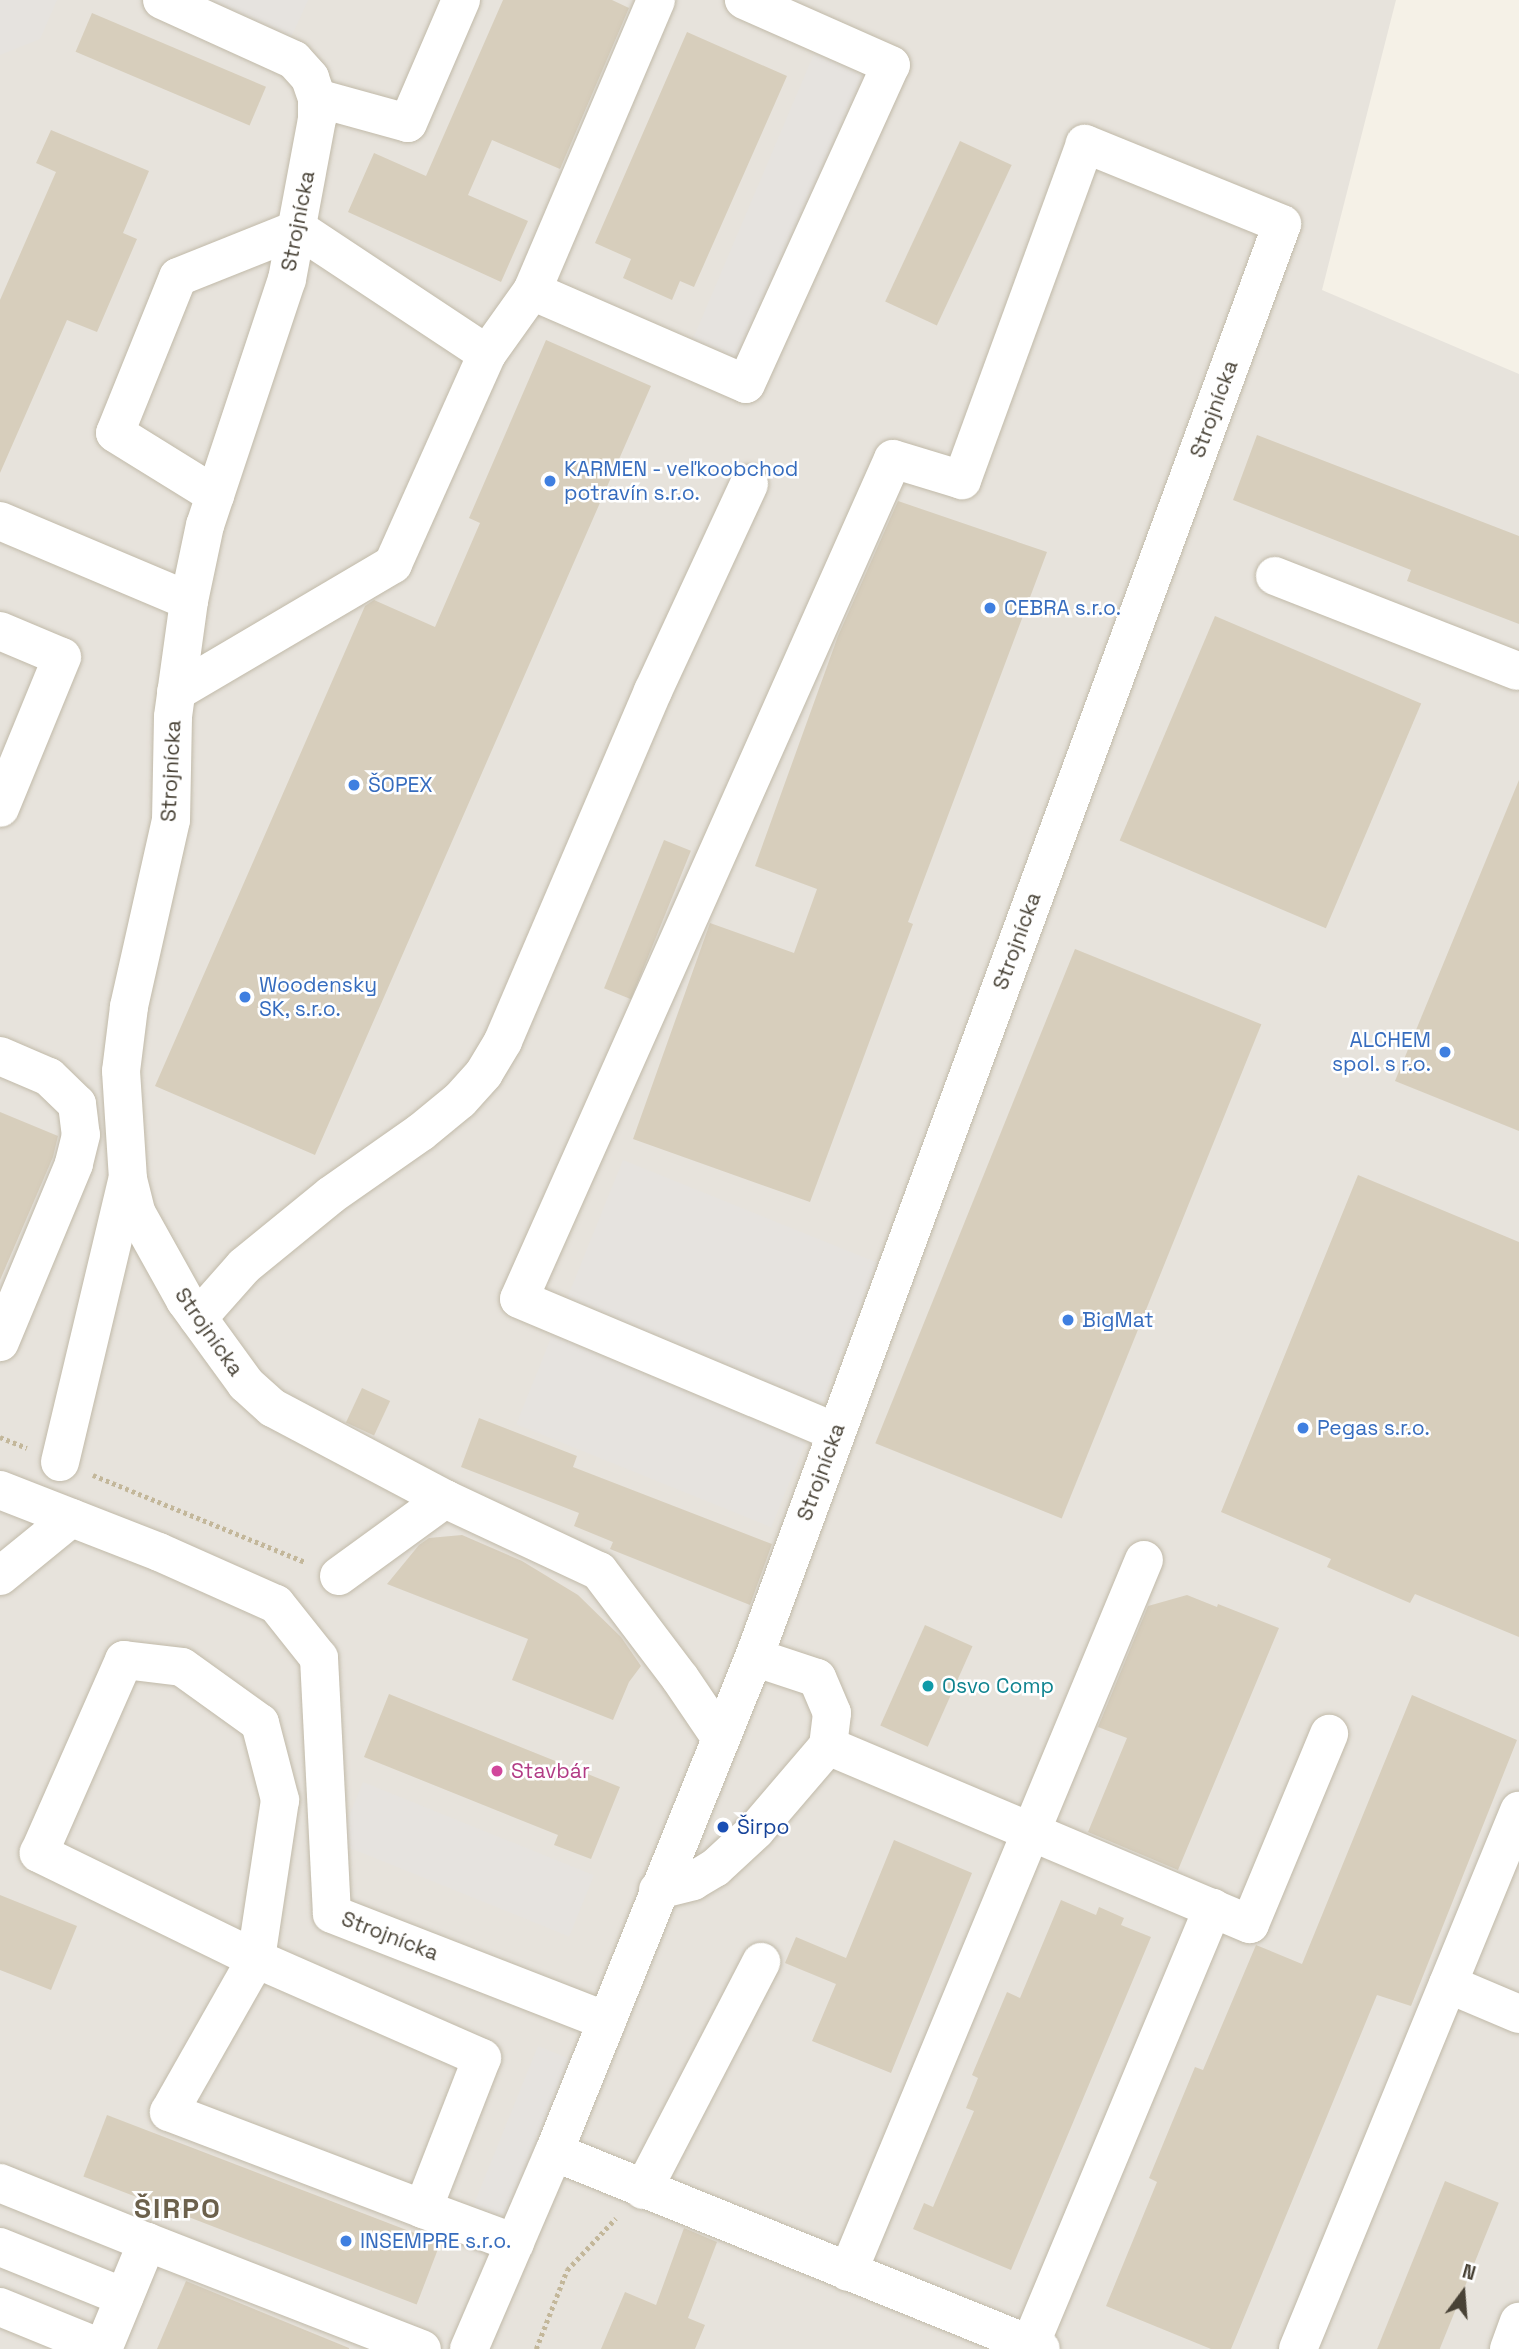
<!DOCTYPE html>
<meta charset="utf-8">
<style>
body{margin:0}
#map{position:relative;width:1519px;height:2349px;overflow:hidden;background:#f5f1e7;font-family:"Space Grotesk",sans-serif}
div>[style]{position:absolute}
.industrial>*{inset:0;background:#e7e3dc}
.parking>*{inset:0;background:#e6e3df;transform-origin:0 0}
.building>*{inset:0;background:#d7cebc;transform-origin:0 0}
.path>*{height:4.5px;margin-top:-2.25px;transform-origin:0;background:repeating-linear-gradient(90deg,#c3b79a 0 3.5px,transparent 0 7px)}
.roads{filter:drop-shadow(0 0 2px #c1baa9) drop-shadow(0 0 2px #c1baa9)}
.minor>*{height:38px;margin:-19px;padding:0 19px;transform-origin:19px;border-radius:19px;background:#fff}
.dots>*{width:19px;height:19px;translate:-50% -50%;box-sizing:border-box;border:4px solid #fff;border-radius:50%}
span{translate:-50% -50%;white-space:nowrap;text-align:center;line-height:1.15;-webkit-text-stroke:5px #fff;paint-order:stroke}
.street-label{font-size:21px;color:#484236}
.shop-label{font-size:21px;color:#366cbe}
.left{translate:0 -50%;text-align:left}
.right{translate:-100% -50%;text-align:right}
.culture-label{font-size:21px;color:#0d838f}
.hotel-label{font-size:21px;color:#b23c85}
.transit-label{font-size:21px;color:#164399}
.district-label{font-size:28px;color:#6c614c;font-weight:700;letter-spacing:2px}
.north{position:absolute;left:1428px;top:2258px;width:70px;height:70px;-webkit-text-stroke:5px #fff;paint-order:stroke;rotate:16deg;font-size:19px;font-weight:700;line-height:28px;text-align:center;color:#484236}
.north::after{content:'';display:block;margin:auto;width:24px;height:32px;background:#484236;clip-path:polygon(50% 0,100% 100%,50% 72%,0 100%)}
</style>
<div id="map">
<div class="industrial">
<div style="clip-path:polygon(0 0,1396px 0,1322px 290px,1519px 374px,1519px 2349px,0 2349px)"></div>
</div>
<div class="parking">
<div style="clip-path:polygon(0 0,57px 0,40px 39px,0 55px)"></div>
<div style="clip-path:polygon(162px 0,308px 0,283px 55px)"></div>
<div style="left:822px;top:35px;width:75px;height:350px;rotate:23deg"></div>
<div style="left:623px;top:1160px;width:275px;height:285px;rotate:22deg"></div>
<div style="left:363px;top:1782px;width:249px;height:66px;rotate:22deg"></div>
<div style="left:538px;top:2046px;width:54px;height:193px;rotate:22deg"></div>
</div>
<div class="building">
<div style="clip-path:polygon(503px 0,612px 0,629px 8px,560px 169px,492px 140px,468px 195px,528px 221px,501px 282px,348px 212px,374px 153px,426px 176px)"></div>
<div style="left:92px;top:13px;width:189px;height:42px;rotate:23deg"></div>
<div style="clip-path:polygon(687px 32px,787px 76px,694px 287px,680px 281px,672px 300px,623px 278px,631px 259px,595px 243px)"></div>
<div style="clip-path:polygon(51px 130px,149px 171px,123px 233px,137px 239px,97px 332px,67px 320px,0 473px,0 300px,56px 172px,36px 163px)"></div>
<div style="left:960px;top:141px;width:57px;height:177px;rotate:25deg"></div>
<div style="clip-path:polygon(546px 340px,651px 386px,315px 1155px,155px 1086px,365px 606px,374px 600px,435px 627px,480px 523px,469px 518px)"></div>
<div style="clip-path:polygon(1257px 435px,1519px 536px,1519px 624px,1407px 581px,1411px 570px,1233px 500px)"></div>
<div style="clip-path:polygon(898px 501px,1047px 552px,908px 922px,913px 924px,810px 1202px,633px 1139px,710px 923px,794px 953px,817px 889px,755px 866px,838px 636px)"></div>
<div style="left:1215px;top:616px;width:224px;height:244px;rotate:23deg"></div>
<div style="clip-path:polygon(1519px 780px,1519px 1131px,1395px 1081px)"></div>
<div style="left:664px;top:840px;width:29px;height:160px;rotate:22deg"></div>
<div style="left:1075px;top:949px;width:201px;height:533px;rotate:22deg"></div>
<div style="clip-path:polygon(0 1112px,58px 1136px,53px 1157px,0 1280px)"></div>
<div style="clip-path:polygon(1358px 1175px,1519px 1242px,1519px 1637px,1415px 1594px,1410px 1603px,1327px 1567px,1331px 1559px,1221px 1512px)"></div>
<div style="left:362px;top:1388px;width:31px;height:38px;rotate:25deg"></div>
<div style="clip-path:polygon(479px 1418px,577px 1456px,573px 1467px,772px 1544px,750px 1605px,610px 1549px,613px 1542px,574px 1526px,579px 1513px,461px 1467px)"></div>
<div style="clip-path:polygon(462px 1535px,522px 1561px,578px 1595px,621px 1637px,641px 1666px,629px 1682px,613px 1720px,512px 1680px,528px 1639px,387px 1584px,419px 1545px,429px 1538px)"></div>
<div style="clip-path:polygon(1187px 1595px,1217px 1607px,1218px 1604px,1279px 1628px,1178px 1870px,1088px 1832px,1127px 1738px,1098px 1727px,1148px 1606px)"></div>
<div style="left:925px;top:1625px;width:52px;height:110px;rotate:24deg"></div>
<div style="clip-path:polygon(389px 1694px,620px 1787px,591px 1859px,554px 1845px,558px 1835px,364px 1757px)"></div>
<div style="clip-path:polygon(1412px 1695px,1517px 1740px,1411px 2006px,1377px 1995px,1231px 2349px,1211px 2349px,1106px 2306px,1157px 2182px,1149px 2178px,1195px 2067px,1203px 2070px,1256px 1945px,1302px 1964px)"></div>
<div style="clip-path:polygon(894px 1840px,972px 1873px,891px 2073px,812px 2041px,836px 1984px,785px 1963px,796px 1937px,846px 1958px)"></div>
<div style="clip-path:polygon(0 1895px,77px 1926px,51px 1990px,0 1970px)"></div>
<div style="clip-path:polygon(1061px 1900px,1096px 1915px,1099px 1907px,1124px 1918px,1121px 1925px,1151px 1937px,1011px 2270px,913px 2229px,924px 2203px,933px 2207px,974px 2111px,966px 2108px,978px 2078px,972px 2075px,1007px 1992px,1020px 1998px)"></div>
<div style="left:107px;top:2115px;width:357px;height:66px;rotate:21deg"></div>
<div style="left:1445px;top:2181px;width:58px;height:182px;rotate:22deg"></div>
<div style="clip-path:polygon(684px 2228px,717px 2242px,688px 2318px,705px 2325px,695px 2349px,601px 2349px,625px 2292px,656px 2305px)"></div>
<div style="clip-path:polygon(186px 2281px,349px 2348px,349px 2349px,157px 2349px)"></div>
</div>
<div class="path">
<div style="left:0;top:1437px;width:29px;rotate:22deg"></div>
<div style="left:93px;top:1475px;width:229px;rotate:22.3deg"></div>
<div style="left:536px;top:2349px;width:85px;rotate:-68.6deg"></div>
<div style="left:567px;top:2270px;width:71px;rotate:-46.7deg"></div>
</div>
<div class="roads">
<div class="minor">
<div style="left:162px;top:0;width:145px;rotate:24.4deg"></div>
<div style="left:294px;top:60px;width:24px;rotate:48deg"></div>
<div style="left:310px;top:78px;width:21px;rotate:71deg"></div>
<div style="left:317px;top:98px;width:21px;rotate:90deg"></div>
<div style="left:317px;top:119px;width:163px;rotate:100.6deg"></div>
<div style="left:287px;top:279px;width:259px;rotate:108.4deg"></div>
<div style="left:205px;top:525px;width:78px;rotate:101.9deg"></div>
<div style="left:189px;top:601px;width:117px;rotate:97.9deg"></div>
<div style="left:173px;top:717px;width:103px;rotate:91.1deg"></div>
<div style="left:171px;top:820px;width:192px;rotate:102.7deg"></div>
<div style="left:129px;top:1007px;width:64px;rotate:97.1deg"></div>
<div style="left:121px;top:1071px;width:108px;rotate:86.3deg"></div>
<div style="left:128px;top:1179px;width:34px;rotate:76deg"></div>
<div style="left:136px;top:1212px;width:101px;rotate:60.9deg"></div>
<div style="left:185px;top:1300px;width:104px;rotate:54deg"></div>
<div style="left:246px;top:1384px;width:36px;rotate:42deg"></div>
<div style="left:273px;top:1408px;width:195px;rotate:27.9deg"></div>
<div style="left:317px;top:98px;width:94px;rotate:15.4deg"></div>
<div style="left:408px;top:123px;width:134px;rotate:-66.7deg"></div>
<div style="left:532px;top:291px;width:316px;rotate:-66.9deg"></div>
<div style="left:487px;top:354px;width:77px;rotate:-54.5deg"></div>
<div style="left:532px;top:291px;width:233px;rotate:23.5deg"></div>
<div style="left:746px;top:384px;width:350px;rotate:-65.6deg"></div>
<div style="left:891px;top:65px;width:161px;rotate:-156.1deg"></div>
<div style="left:0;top:521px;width:205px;rotate:22.9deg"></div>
<div style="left:1275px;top:576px;width:260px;rotate:21.4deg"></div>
<div style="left:0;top:631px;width:67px;rotate:22.8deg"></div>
<div style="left:62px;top:657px;width:163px;rotate:112.3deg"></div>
<div style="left:176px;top:692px;width:252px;rotate:-30.5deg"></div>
<div style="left:393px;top:564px;width:230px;rotate:-65.9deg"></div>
<div style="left:487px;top:354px;width:227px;rotate:-146.5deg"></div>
<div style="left:298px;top:229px;width:129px;rotate:158.2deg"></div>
<div style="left:178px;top:277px;width:168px;rotate:112deg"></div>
<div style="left:115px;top:433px;width:118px;rotate:31.8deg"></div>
<div style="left:0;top:1056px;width:53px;rotate:23.2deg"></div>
<div style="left:49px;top:1077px;width:39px;rotate:44deg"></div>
<div style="left:77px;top:1104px;width:31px;rotate:83deg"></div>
<div style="left:81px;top:1135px;width:30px;rotate:104deg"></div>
<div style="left:74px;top:1164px;width:193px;rotate:112.6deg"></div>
<div style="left:198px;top:1318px;width:69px;rotate:-48.5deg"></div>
<div style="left:244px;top:1266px;width:112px;rotate:-39.2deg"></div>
<div style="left:331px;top:1195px;width:110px;rotate:-35deg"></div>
<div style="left:421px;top:1132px;width:50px;rotate:-39.4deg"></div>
<div style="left:460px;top:1100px;width:36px;rotate:-48deg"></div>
<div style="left:484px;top:1073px;width:37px;rotate:-59deg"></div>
<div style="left:503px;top:1041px;width:381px;rotate:-66.8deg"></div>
<div style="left:653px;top:691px;width:228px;rotate:-65.1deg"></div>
<div style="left:60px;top:1462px;width:289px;rotate:-76.6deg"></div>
<div style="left:0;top:1490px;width:171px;rotate:21.3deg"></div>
<div style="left:159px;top:1552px;width:128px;rotate:24deg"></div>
<div style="left:276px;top:1604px;width:69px;rotate:51.5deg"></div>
<div style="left:319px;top:1658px;width:256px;rotate:87.1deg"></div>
<div style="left:332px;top:1914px;width:295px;rotate:21.3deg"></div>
<div style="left:0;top:1576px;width:92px;rotate:-39.2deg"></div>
<div style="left:339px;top:1576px;width:131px;rotate:-36deg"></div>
<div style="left:445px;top:1499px;width:170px;rotate:25.1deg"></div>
<div style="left:599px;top:1571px;width:134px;rotate:52.9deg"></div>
<div style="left:680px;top:1678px;width:71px;rotate:55.9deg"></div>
<div style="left:828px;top:1746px;width:458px;rotate:22.9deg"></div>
<div style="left:1250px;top:1924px;width:206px;rotate:-67.4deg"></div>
<div style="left:658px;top:1890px;width:36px;rotate:-14deg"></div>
<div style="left:693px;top:1881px;width:26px;rotate:-31deg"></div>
<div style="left:715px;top:1868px;width:56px;rotate:-42.8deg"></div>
<div style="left:756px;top:1830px;width:111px;rotate:-49.4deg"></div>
<div style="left:828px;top:1746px;width:33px;rotate:-83deg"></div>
<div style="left:832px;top:1713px;width:38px;rotate:-113deg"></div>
<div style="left:817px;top:1678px;width:66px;rotate:-161.6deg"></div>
<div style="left:1448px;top:1984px;width:77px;rotate:22.9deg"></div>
<div style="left:554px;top:2152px;width:525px;rotate:22.02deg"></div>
<div style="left:0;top:2183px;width:158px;rotate:21.9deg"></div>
<div style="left:643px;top:2190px;width:257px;rotate:-62.6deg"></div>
<div style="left:423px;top:2209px;width:162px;rotate:-68.7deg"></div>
<div style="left:482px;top:2058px;width:247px;rotate:-156.3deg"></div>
<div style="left:256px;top:1959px;width:242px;rotate:-154deg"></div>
<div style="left:39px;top:1853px;width:211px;rotate:-66.2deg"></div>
<div style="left:124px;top:1660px;width:58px;rotate:6.9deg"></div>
<div style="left:182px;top:1667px;width:96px;rotate:35.7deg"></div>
<div style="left:260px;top:1723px;width:80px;rotate:75.4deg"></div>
<div style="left:280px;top:1800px;width:161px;rotate:98.6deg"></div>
<div style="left:256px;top:1959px;width:176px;rotate:119.6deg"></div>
<div style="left:169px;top:2112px;width:272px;rotate:20.9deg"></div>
<div style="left:423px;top:2209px;width:98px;rotate:20.3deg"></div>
<div style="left:0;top:2247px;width:134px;rotate:22deg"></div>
<div style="left:848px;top:2272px;width:771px;rotate:-67.43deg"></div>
<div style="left:0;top:2307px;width:111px;rotate:22.2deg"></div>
<div style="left:1030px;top:2345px;width:474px;rotate:-67.3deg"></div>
<div style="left:103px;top:2349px;width:116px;rotate:-67.6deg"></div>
<div style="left:147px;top:2242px;width:295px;rotate:21.3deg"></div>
<div style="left:469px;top:2349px;width:215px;rotate:-66.7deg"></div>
<div style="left:554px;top:2152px;width:534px;rotate:-68deg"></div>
<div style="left:754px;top:1657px;width:1527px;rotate:-69.77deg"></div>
<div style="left:1282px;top:224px;width:213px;rotate:-157.9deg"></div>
<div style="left:1085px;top:144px;width:358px;rotate:110.1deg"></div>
<div style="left:962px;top:480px;width:72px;rotate:-163.1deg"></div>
<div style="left:893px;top:459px;width:919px;rotate:114deg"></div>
<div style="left:519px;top:1299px;width:344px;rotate:22.8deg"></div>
<div style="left:1298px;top:2349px;width:582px;rotate:-67.67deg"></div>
<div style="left:1509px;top:2349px;width:29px;rotate:-70deg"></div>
</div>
</div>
<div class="dots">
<div style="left:550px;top:481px;background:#3f7fe0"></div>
<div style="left:990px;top:608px;background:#3f7fe0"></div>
<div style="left:354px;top:785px;background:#3f7fe0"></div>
<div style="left:245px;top:997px;background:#3f7fe0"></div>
<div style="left:1445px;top:1052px;background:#3f7fe0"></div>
<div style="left:1068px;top:1320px;background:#3f7fe0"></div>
<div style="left:1303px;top:1428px;background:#3f7fe0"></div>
<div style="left:928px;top:1686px;background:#0f9aa8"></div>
<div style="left:497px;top:1771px;background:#d1479c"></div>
<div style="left:723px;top:1827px;background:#1a4fb4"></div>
<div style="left:346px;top:2241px;background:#3f7fe0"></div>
</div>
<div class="street-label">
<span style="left:298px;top:221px;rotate:-79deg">Strojnícka</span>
<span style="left:1214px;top:409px;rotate:-70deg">Strojnícka</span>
<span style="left:171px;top:771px;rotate:-87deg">Strojnícka</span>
<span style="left:1017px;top:941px;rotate:-70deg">Strojnícka</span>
<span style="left:209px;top:1332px;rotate:55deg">Strojnícka</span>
<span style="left:821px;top:1472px;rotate:-70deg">Strojnícka</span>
<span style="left:390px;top:1936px;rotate:21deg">Strojnícka</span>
</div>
<div class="shop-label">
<span class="left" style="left:564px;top:481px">KARMEN - veľkoobchod<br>potravín s.r.o.</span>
<span class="left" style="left:1004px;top:608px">CEBRA s.r.o.</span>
<span class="left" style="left:368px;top:785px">ŠOPEX</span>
<span class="left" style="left:259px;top:997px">Woodensky<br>SK, s.r.o.</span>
<span class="right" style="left:1431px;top:1052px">ALCHEM<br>spol. s r.o.</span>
<span class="left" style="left:1082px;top:1320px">BigMat</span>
<span class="left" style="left:1317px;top:1428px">Pegas s.r.o.</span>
<span class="left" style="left:360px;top:2241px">INSEMPRE s.r.o.</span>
</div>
<div class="culture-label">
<span class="left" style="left:942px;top:1686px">Osvo Comp</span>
</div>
<div class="hotel-label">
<span class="left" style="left:511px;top:1771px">Stavbár</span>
</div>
<div class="transit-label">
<span class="left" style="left:737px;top:1827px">Širpo</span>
</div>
<div class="district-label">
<span style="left:178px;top:2208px">ŠIRPO</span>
</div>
<div class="north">N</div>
</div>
